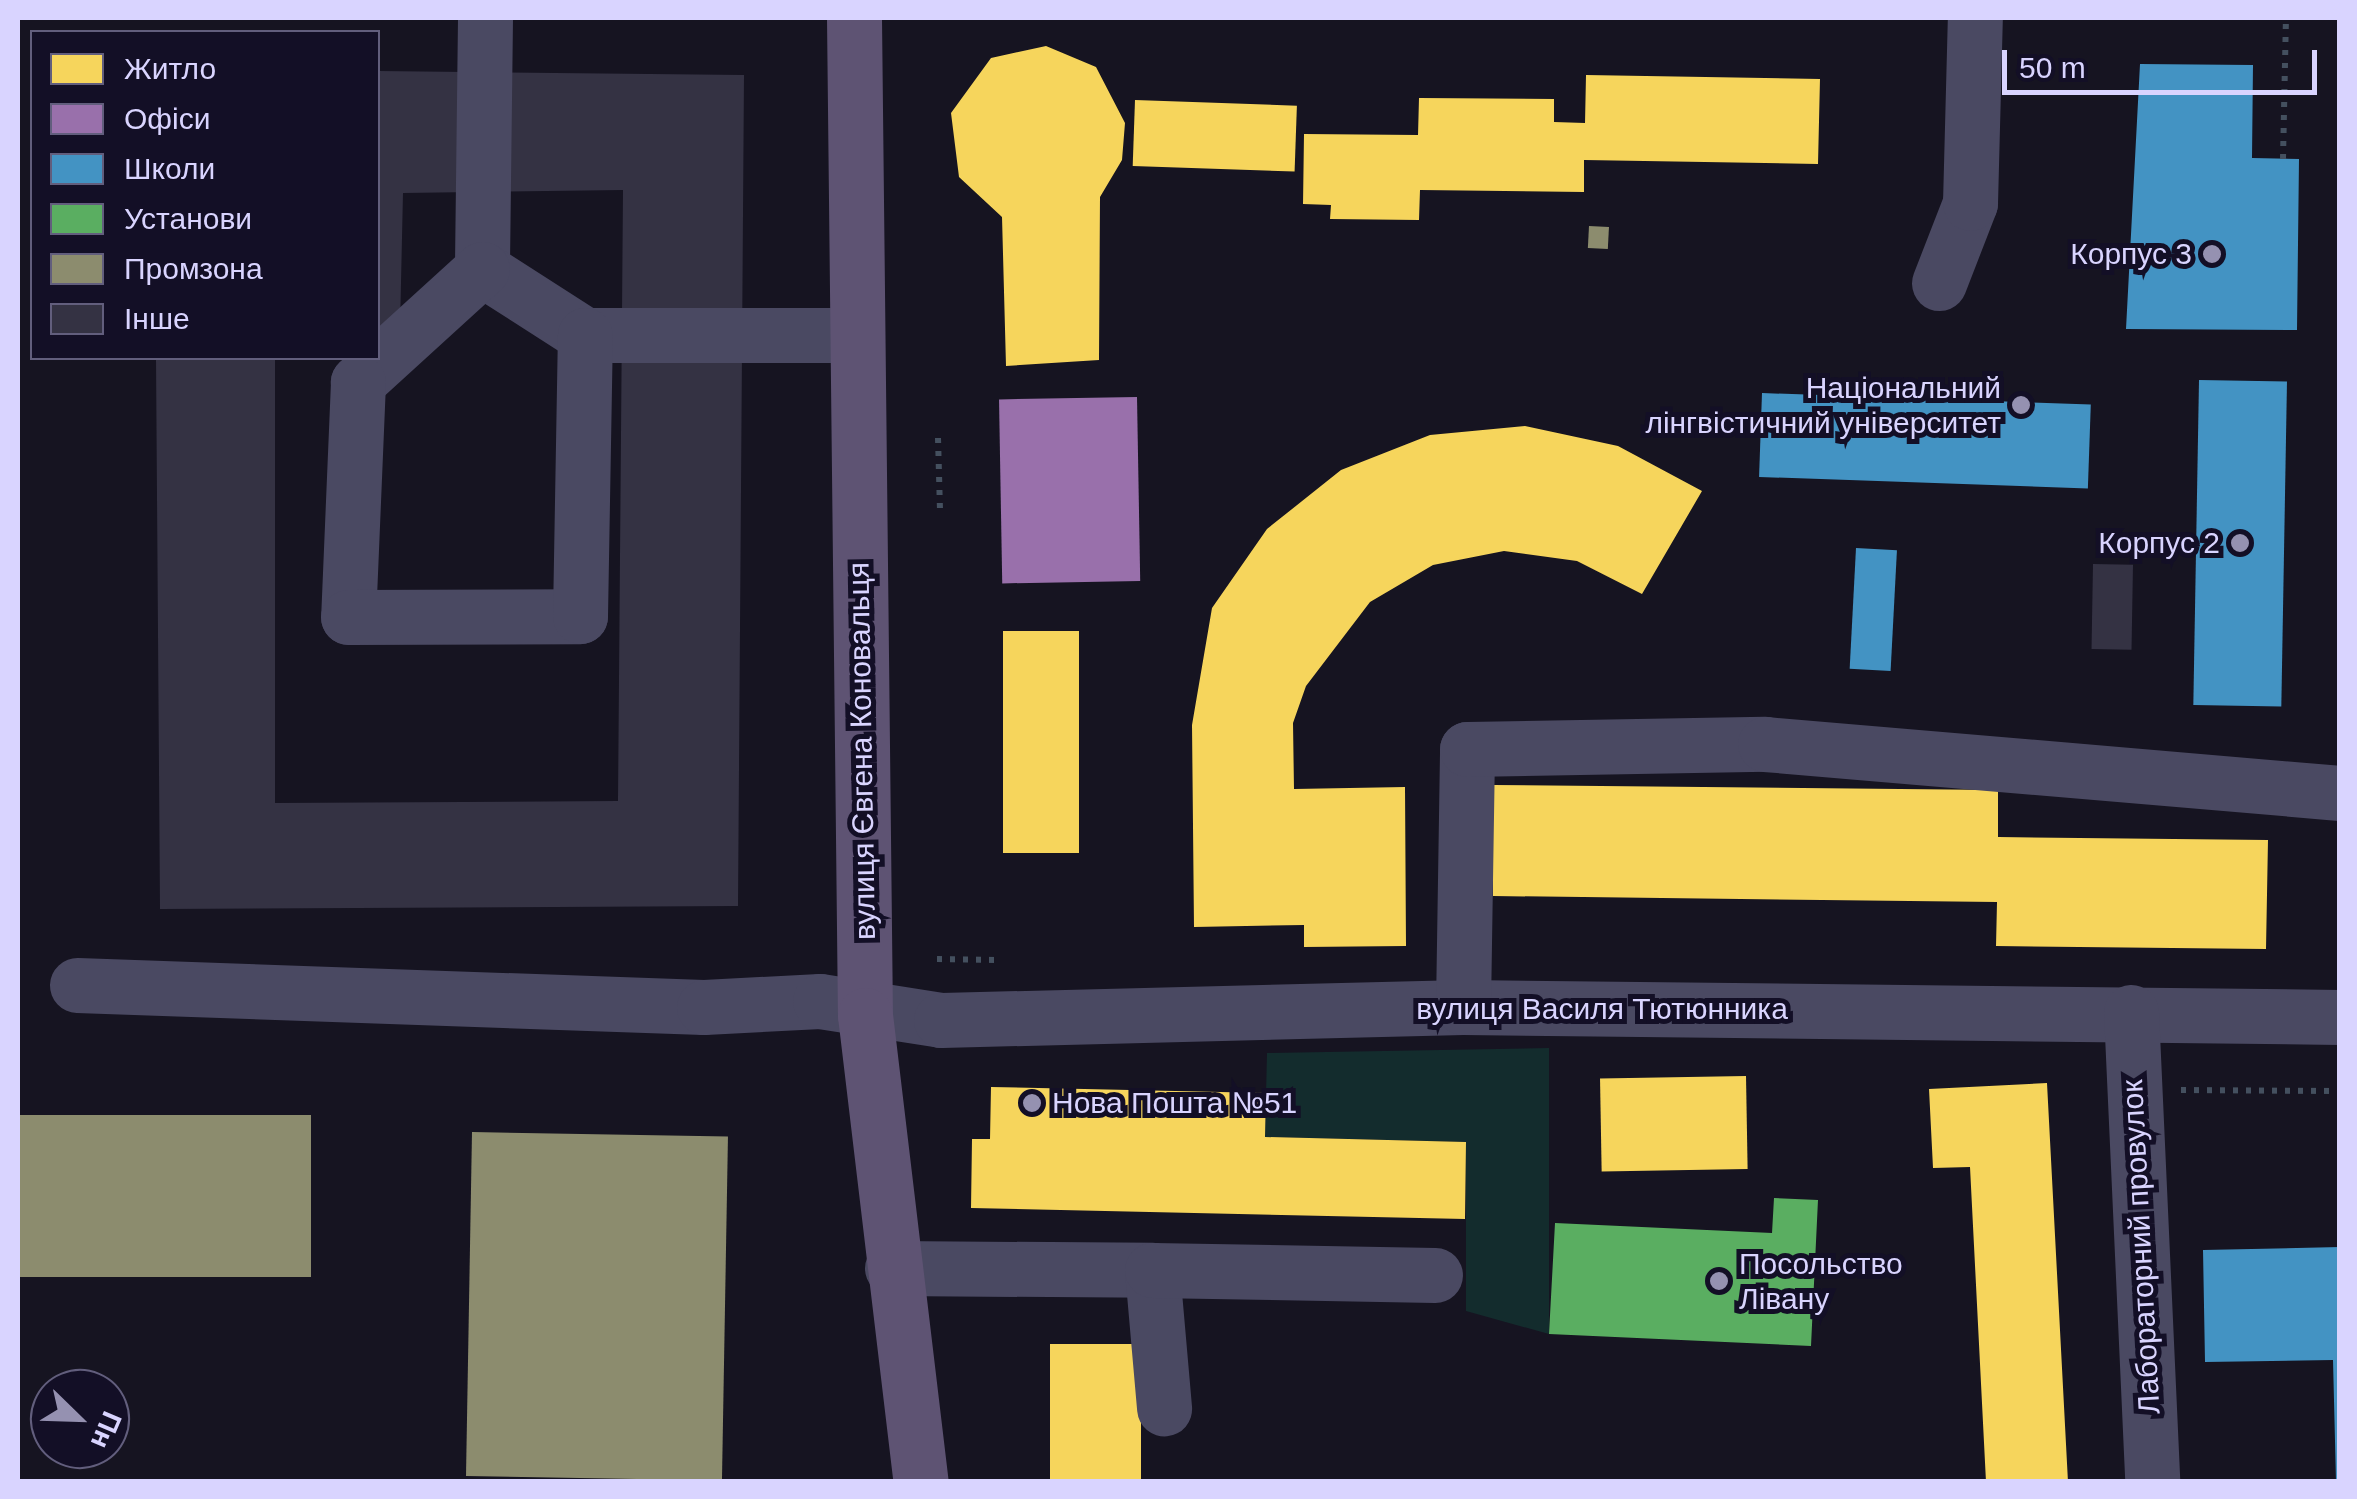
<!DOCTYPE html>
<meta charset="utf-8">
<style>
body{margin:0}
#map{position:relative;width:2357px;height:1499px;overflow:hidden;background:#161421;font-family:Arial,sans-serif}
div>[style]{position:absolute}
.green>*{inset:0;background:#132c2d}
.homes>*{inset:0;background:#f6d55c;transform-origin:0 0}
.offices>*{inset:0;background:#9970ab;transform-origin:0 0}
.schools>*{inset:0;background:#4393c3;transform-origin:0 0}
.public>*{inset:0;background:#5aae61}
.industry>*{inset:0;background:#8c8c6e;transform-origin:0 0}
.building>*{inset:0;background:#343243;transform-origin:0 0}
.path>*{height:6px;margin-top:-3px;transform-origin:0;background:repeating-linear-gradient(90deg,#44505f 0 5px,transparent 0 13px)}
.minor>*{height:55px;margin:-27.5px;padding:0 27.5px;transform-origin:27.5px;border-radius:27.5px;background:#4a4962}
.major>*{height:55px;margin:-27.5px;padding:0 27.5px;transform-origin:27.5px;border-radius:27.5px;background:#5e5373}
.dots>*{width:28px;height:28px;translate:-50% -50%;box-sizing:border-box;border:5px solid #130f26;border-radius:50%}
span{translate:-50% -50%;white-space:nowrap;text-align:center;line-height:1.15;-webkit-text-stroke:10px #130f26;paint-order:stroke}
.poi-label{font-size:30px;color:#d9d4ff}
.right{translate:-100% -50%;text-align:right}
.left{translate:0 -50%;text-align:left}
.street-label{font-size:30px;color:#d9d4ff}
.frame{position:absolute;inset:0;border:20px solid #d9d4ff;pointer-events:none}
.legend{position:absolute;left:30px;top:30px;width:350px;height:330px;box-sizing:border-box;background:#130f26;border:2px solid #625e7d;margin:0;padding:12px 18px;list-style:none;font-size:30px;color:#d9d4ff}
.legend li{display:flex;align-items:center;gap:20px;height:50px}
.legend b{width:50px;border:2px solid #625e7d}
.north{position:absolute;left:30px;top:1369px;width:100px;height:100px;box-sizing:border-box;background:#130f26;border:2px solid #625e7d;border-radius:50%;rotate:113deg;font-size:28px;font-weight:700;line-height:40px;text-align:center;color:#d9d4ff}
.north::after{content:'';display:block;margin:auto;width:35px;height:45px;background:#9591b1;clip-path:polygon(50% 0,100% 100%,50% 72%,0 100%)}
.scale{position:absolute;left:2002px;top:50px;width:315px;height:45px;box-sizing:border-box;border:5px solid #d9d4ff;border-top:0;padding-left:12px;font-size:30px;line-height:35px;white-space:nowrap;color:#d9d4ff;-webkit-text-stroke:8px #130f26;paint-order:stroke}
</style>
<div id="map">
<div class="green">
<div style="clip-path:polygon(1549px 1048px,1549px 1334px,1466px 1311px,1466px 1142px,1265px 1137px,1267px 1053px)"></div>
</div>
<div class="homes">
<div style="clip-path:polygon(1046px 46px,1096px 67px,1125px 123px,1122px 160px,1100px 197px,1099px 360px,1006px 366px,1002px 217px,959px 177px,951px 113px,991px 58px)"></div>
<div style="clip-path:polygon(1586px 75px,1820px 79px,1818px 164px,1584px 160px,1584px 192px,1420px 190px,1419px 220px,1330px 219px,1331px 205px,1303px 204px,1304px 134px,1418px 135px,1419px 98px,1554px 99px,1554px 122px,1585px 123px)"></div>
<div style="left:1135px;top:100px;width:162px;height:66px;rotate:2deg"></div>
<div style="clip-path:polygon(1525px 426px,1618px 446px,1702px 491px,1642px 594px,1577px 561px,1504px 551px,1433px 565px,1370px 602px,1306px 686px,1293px 723px,1294px 789px,1405px 787px,1406px 946px,1304px 947px,1304px 925px,1194px 927px,1192px 725px,1212px 608px,1267px 529px,1341px 470px,1430px 435px)"></div>
<div style="left:1003px;top:631px;width:76px;height:222px"></div>
<div style="clip-path:polygon(1493px 785px,1998px 790px,1998px 837px,2268px 840px,2266px 949px,1996px 946px,1997px 902px,1493px 896px)"></div>
<div style="left:1746px;top:1076px;width:93px;height:146px;rotate:89deg"></div>
<div style="clip-path:polygon(2047px 1083px,2068px 1482px,1986px 1482px,1970px 1167px,1933px 1168px,1929px 1089px)"></div>
<div style="clip-path:polygon(991px 1087px,1266px 1093px,1265px 1137px,1466px 1142px,1465px 1219px,971px 1208px,972px 1139px,990px 1139px)"></div>
<div style="left:1050px;top:1344px;width:91px;height:138px"></div>
</div>
<div class="offices">
<div style="left:1137px;top:397px;width:184px;height:138px;rotate:89deg"></div>
</div>
<div class="schools">
<div style="clip-path:polygon(2140px 64px,2253px 65px,2252px 158px,2299px 159px,2297px 330px,2126px 329px)"></div>
<div style="left:2199px;top:380px;width:88px;height:325px;rotate:1deg"></div>
<div style="left:1762px;top:393px;width:329px;height:84px;rotate:2deg"></div>
<div style="left:1856px;top:548px;width:41px;height:121px;rotate:3deg"></div>
<div style="clip-path:polygon(2340px 1247px,2340px 1482px,2336px 1482px,2333px 1360px,2205px 1362px,2203px 1250px)"></div>
</div>
<div class="public">
<div style="clip-path:polygon(1774px 1198px,1818px 1200px,1811px 1346px,1549px 1334px,1555px 1223px,1772px 1233px)"></div>
</div>
<div class="industry">
<div style="left:1589px;top:226px;width:20px;height:22px;rotate:3deg"></div>
<div style="left:18px;top:1115px;width:293px;height:162px"></div>
<div style="left:472px;top:1132px;width:256px;height:344px;rotate:1deg"></div>
</div>
<div class="building">
<div style="clip-path:polygon(378px 71px,744px 75px,738px 906px,160px 909px,156px 358px,275px 358px,275px 803px,618px 801px,623px 190px,403px 193px,400px 328px,378px 329px)"></div>
<div style="left:2093px;top:564px;width:40px;height:85px;rotate:1deg"></div>
</div>
<div class="path">
<div style="left:2283px;top:159px;width:141px;rotate:-88.8deg"></div>
<div style="left:938px;top:438px;width:72px;rotate:88.4deg"></div>
<div style="left:937px;top:959px;width:59px;rotate:1deg"></div>
<div style="left:2181px;top:1090px;width:159px;rotate:0.4deg"></div>
</div>
<div class="minor">
<div style="left:485px;top:18px;width:251px;rotate:90.7deg"></div>
<div style="left:482px;top:269px;width:122px;rotate:32.7deg"></div>
<div style="left:585px;top:335px;width:272px"></div>
<div style="left:482px;top:269px;width:168px;rotate:137.7deg"></div>
<div style="left:358px;top:382px;width:235px;rotate:92.4deg"></div>
<div style="left:348px;top:617px;width:232px;rotate:-0.2deg"></div>
<div style="left:580px;top:616px;width:281px;rotate:-89deg"></div>
<div style="left:1939px;top:283px;width:86px;rotate:-68.8deg"></div>
<div style="left:1970px;top:203px;width:185px;rotate:-88.5deg"></div>
<div style="left:77px;top:985px;width:627px;rotate:2.01deg"></div>
<div style="left:704px;top:1007px;width:116px;rotate:-3deg"></div>
<div style="left:820px;top:1001px;width:122px;rotate:8.9deg"></div>
<div style="left:941px;top:1020px;width:522px;rotate:-1.43deg"></div>
<div style="left:1463px;top:1007px;width:877px;rotate:0.65deg"></div>
<div style="left:1463px;top:1007px;width:258px;rotate:-89.1deg"></div>
<div style="left:1467px;top:749px;width:298px;rotate:-1deg"></div>
<div style="left:1765px;top:744px;width:577px;rotate:4.87deg"></div>
<div style="left:2131px;top:1012px;width:470px;rotate:87.4deg"></div>
<div style="left:892px;top:1268px;width:260px;rotate:0.4deg"></div>
<div style="left:1152px;top:1270px;width:139px;rotate:85deg"></div>
<div style="left:1152px;top:1270px;width:283px;rotate:1deg"></div>
</div>
<div class="major">
<div style="left:854px;top:18px;width:997px;rotate:89.37deg"></div>
<div style="left:865px;top:1015px;width:470px;rotate:83.2deg"></div>
</div>
<div class="dots">
<div style="left:2212px;top:254px;background:#9591b1"></div>
<div style="left:2021px;top:405px;background:#9591b1"></div>
<div style="left:2240px;top:543px;background:#9591b1"></div>
<div style="left:1032px;top:1103px;background:#9591b1"></div>
<div style="left:1719px;top:1281px;background:#9591b1"></div>
</div>
<div class="poi-label">
<span class="right" style="left:2192px;top:254px">Корпус 3</span>
<span class="right" style="left:2001px;top:405px">Національний<br>лінгвістичний університет</span>
<span class="right" style="left:2220px;top:543px">Корпус 2</span>
<span class="left" style="left:1052px;top:1103px">Нова Пошта №51</span>
<span class="left" style="left:1739px;top:1281px">Посольство<br>Лівану</span>
</div>
<div class="street-label">
<span style="left:862px;top:751px;rotate:-91deg">вулиця Євгена Коновальця</span>
<span style="left:1602px;top:1009px">вулиця Василя Тютюнника</span>
<span style="left:2141px;top:1247px;rotate:-93deg">Лабораторний провулок</span>
</div>
<div class="frame"></div>
<ul class="legend">
<li><b style="height:28px;background:#f6d55c"></b>Житло</li>
<li><b style="height:28px;background:#9970ab"></b>Офіси</li>
<li><b style="height:28px;background:#4393c3"></b>Школи</li>
<li><b style="height:28px;background:#5aae61"></b>Установи</li>
<li><b style="height:28px;background:#8c8c6e"></b>Промзона</li>
<li><b style="height:28px;background:#343243"></b>Інше</li>
</ul>
<div class="north">Пн</div>
<div class="scale">50 m</div>
</div>
